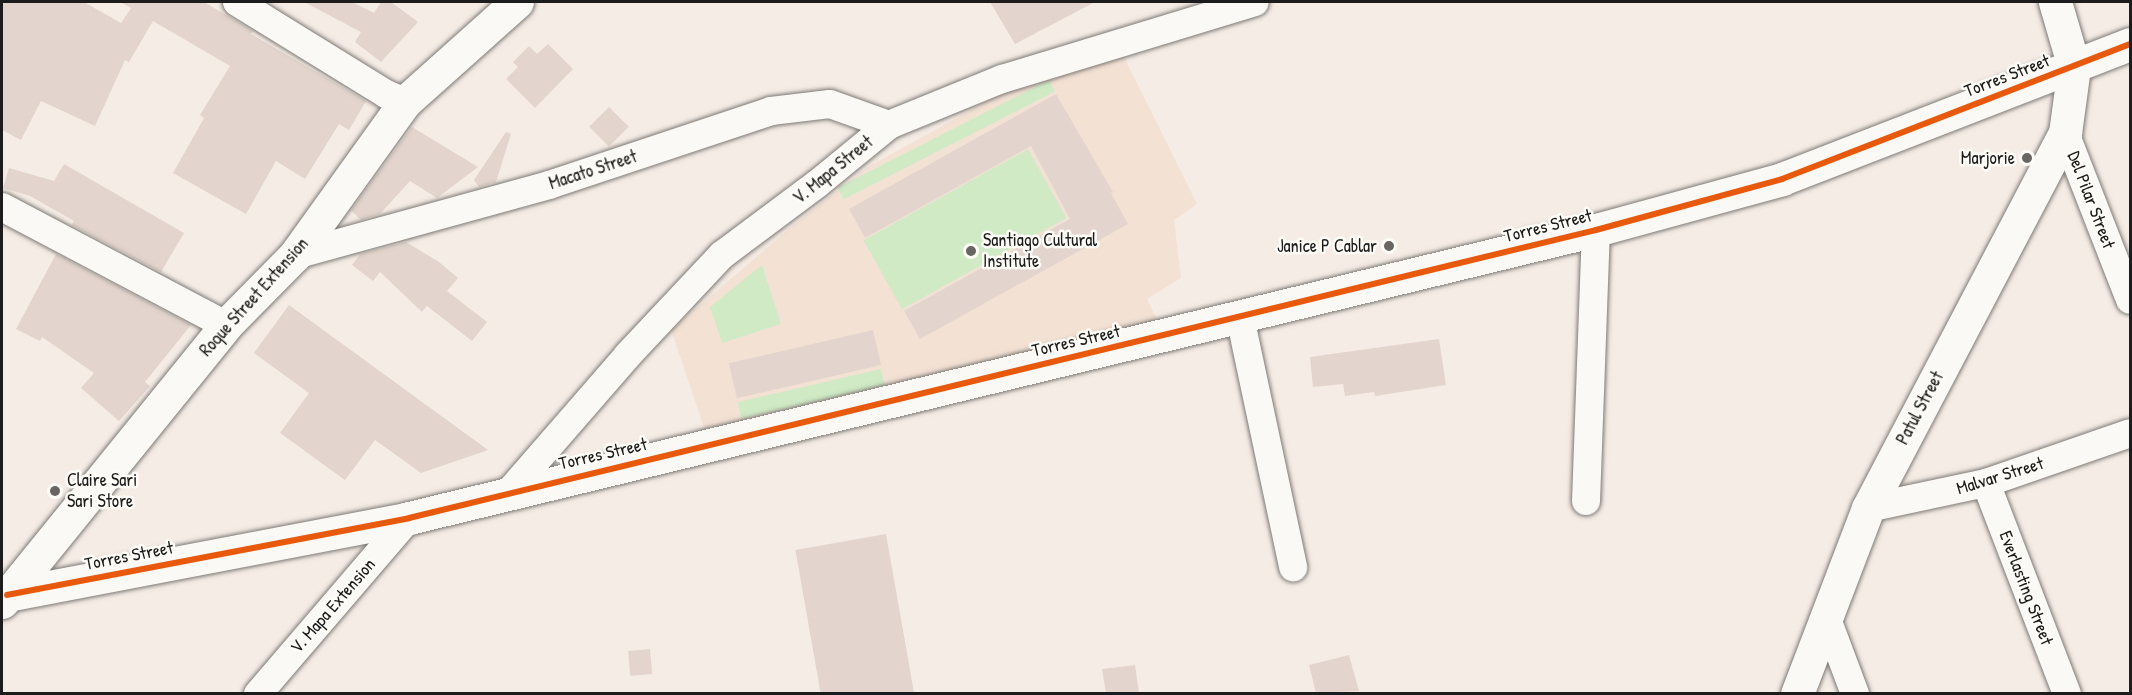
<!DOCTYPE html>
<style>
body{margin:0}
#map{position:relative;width:2132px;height:695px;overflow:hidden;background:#f5ece5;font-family:"Patrick Hand",sans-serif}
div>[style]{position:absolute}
.built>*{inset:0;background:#f3e1d4}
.green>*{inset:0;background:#d0eac6;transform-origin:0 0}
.building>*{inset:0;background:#e3d5cd;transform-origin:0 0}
.roads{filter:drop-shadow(0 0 2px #7e7a76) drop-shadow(0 0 2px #7e7a76)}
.street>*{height:28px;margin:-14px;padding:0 14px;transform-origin:14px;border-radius:14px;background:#faf9f6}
.secondary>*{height:33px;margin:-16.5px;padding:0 16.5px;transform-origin:16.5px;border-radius:16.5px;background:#faf9f6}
.cycleway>*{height:6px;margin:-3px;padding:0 3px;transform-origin:3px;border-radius:3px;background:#e8590c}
.dots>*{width:16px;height:16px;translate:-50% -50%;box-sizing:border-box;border:3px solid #fdfcf7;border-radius:50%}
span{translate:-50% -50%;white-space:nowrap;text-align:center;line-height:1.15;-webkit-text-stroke:5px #fdfcf7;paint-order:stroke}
.street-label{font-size:18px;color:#1c1c1c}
.poi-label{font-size:18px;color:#1c1c1c}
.right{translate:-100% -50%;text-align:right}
.left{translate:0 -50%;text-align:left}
.frame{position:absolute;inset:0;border:3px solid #1c1c1c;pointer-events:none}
</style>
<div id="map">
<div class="built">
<div style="clip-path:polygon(1123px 55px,1197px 204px,1174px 220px,1181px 278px,1147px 299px,1159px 324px,705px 430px,671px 330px,796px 223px,868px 167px,989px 100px,1073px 68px)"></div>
</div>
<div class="green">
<div style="left:1049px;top:80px;width:13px;height:237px;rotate:63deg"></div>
<div style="left:1028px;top:149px;width:79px;height:188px;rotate:61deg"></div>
<div style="clip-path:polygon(762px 265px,781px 324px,722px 343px,710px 307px)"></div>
<div style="left:881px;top:369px;width:17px;height:147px;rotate:77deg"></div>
</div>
<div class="building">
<div style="clip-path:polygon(2px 2px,84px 2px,121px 23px,131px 8px,120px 2px,204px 2px,253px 31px,251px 34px,366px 101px,349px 130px,339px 124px,305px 179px,276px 161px,246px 214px,173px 173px,204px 118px,200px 115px,230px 66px,153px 21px,129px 62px,125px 60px,95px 126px,41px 101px,21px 140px,2px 130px)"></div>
<div style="clip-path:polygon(304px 2px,352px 2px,374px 13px,381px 2px,391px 2px,418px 22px,381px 62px,355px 42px,361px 32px)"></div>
<div style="clip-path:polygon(990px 2px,1095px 2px,1015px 44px)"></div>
<div style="clip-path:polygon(548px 44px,573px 69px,535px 108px,506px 79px,518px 67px,513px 62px,529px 46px,537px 54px)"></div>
<div style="clip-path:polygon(1056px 94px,1113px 192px,1111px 193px,1128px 224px,920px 339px,904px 311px,1070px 219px,1031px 146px,865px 238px,849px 209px)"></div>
<div style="left:609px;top:107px;width:28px;height:28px;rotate:45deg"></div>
<div style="clip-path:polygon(412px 127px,478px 167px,437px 198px,410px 181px,380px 214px,361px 220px,351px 210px)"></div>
<div style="clip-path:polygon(506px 132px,511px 134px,496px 182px,479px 187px,474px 180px)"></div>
<div style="clip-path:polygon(64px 164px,184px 233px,161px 272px,72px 225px,74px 221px,30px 196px,3px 188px,9px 168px,54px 181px)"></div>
<div style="clip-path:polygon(406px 242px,439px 262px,458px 278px,447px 291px,487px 322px,472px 341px,427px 306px,422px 312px,380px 272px,373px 281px,352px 265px,360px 254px)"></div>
<div style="clip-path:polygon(56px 254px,191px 325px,145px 382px,150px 386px,119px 421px,81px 388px,94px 373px,42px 337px,40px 341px,16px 329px)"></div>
<div style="clip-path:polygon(289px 305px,488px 450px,421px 473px,375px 440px,345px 480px,280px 433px,309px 393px,254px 353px)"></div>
<div style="left:873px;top:330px;width:36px;height:148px;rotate:77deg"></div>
<div style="clip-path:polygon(1439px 339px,1446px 385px,1375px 396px,1374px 392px,1345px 396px,1343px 384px,1313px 387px,1310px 357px)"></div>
<div style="left:886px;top:534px;width:161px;height:92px;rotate:80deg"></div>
<div style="left:650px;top:649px;width:25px;height:22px;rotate:85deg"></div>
<div style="clip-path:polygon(1349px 655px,1359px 691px,1316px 693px,1309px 665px)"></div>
<div style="clip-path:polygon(1135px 665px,1139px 693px,1106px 693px,1102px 669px)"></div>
</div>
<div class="roads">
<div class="street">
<div style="left:237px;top:2px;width:175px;rotate:31.7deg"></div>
<div style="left:386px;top:94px;width:21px;rotate:23deg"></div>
<div style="left:2065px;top:133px;width:179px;rotate:68.7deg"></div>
<div style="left:2px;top:207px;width:253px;rotate:27.8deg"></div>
<div style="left:295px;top:255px;width:263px;rotate:-15.4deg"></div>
<div style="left:549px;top:185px;width:234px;rotate:-18.4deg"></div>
<div style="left:771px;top:111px;width:59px;rotate:-6.8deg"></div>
<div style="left:830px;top:104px;width:63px;rotate:19.6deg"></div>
<div style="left:1240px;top:317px;width:256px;rotate:78deg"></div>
<div style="left:1986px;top:483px;width:226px;rotate:69deg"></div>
<div style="left:509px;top:492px;width:181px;rotate:-49deg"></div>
<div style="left:628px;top:355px;width:137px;rotate:-46.8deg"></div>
<div style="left:722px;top:255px;width:119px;rotate:-36.8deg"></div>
<div style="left:817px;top:184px;width:93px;rotate:-39.3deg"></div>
<div style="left:889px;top:125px;width:122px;rotate:-22.2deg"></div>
<div style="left:1002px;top:79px;width:264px;rotate:-16.9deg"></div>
<div style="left:1586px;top:501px;width:271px;rotate:-87.9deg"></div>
<div style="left:1868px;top:508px;width:121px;rotate:-12deg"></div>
<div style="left:1986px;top:483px;width:152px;rotate:-19.1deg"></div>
<div style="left:1827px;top:619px;width:80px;rotate:69.5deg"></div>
<div style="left:258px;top:694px;width:232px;rotate:-49.4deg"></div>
</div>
<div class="secondary">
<div style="left:7px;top:595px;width:409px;rotate:-10.8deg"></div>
<div style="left:409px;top:518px;width:1221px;rotate:-13.64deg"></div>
<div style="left:1596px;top:230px;width:193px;rotate:-15.3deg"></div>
<div style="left:1782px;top:179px;width:373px;rotate:-21.2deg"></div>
<div style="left:2px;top:602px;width:356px;rotate:-51deg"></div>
<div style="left:226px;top:325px;width:98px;rotate:-45.4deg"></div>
<div style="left:295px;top:255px;width:188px;rotate:-54.3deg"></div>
<div style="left:405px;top:102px;width:150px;rotate:-41.8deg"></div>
<div style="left:1797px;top:694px;width:199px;rotate:-69.1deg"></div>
<div style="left:1868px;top:508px;width:424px;rotate:-62.3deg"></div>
<div style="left:2065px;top:133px;width:67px;rotate:-82.2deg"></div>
<div style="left:2074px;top:67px;width:68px;rotate:-106.3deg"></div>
</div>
</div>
<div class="cycleway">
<div style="left:7px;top:595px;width:409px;rotate:-10.8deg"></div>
<div style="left:409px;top:518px;width:1221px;rotate:-13.64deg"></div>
<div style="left:1596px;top:230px;width:193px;rotate:-15.3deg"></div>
<div style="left:1782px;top:179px;width:373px;rotate:-21.2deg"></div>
</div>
<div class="dots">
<div style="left:2027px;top:158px;background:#686562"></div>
<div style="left:1389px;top:246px;background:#686562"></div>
<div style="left:971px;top:251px;background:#686562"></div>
<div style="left:55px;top:491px;background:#686562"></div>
</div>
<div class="street-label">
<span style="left:2007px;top:76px;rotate:-21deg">Torres Street</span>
<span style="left:593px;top:170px;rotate:-18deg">Macato Street</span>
<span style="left:833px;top:170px;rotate:-39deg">V. Mapa Street</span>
<span style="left:2091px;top:200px;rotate:69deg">Del Pilar Street</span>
<span style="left:1548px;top:226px;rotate:-14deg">Torres Street</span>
<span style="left:254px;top:297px;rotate:-48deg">Roque Street Extension</span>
<span style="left:1076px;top:341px;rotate:-13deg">Torres Street</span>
<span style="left:1920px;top:408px;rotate:-62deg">Patul Street</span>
<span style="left:603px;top:454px;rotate:-13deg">Torres Street</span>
<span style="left:2000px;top:476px;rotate:-17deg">Malvar Street</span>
<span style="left:129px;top:556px;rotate:-11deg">Torres Street</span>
<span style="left:2026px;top:588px;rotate:69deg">Everlasting Street</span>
<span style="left:333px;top:606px;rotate:-49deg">V. Mapa Extension</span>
</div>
<div class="poi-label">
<span class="right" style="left:2015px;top:158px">Marjorie</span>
<span class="left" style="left:983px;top:251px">Santiago Cultural<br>Institute</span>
<span class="right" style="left:1377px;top:246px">Janice P Cablar</span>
<span class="left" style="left:67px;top:491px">Claire Sari<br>Sari Store</span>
</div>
<div class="frame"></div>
</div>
